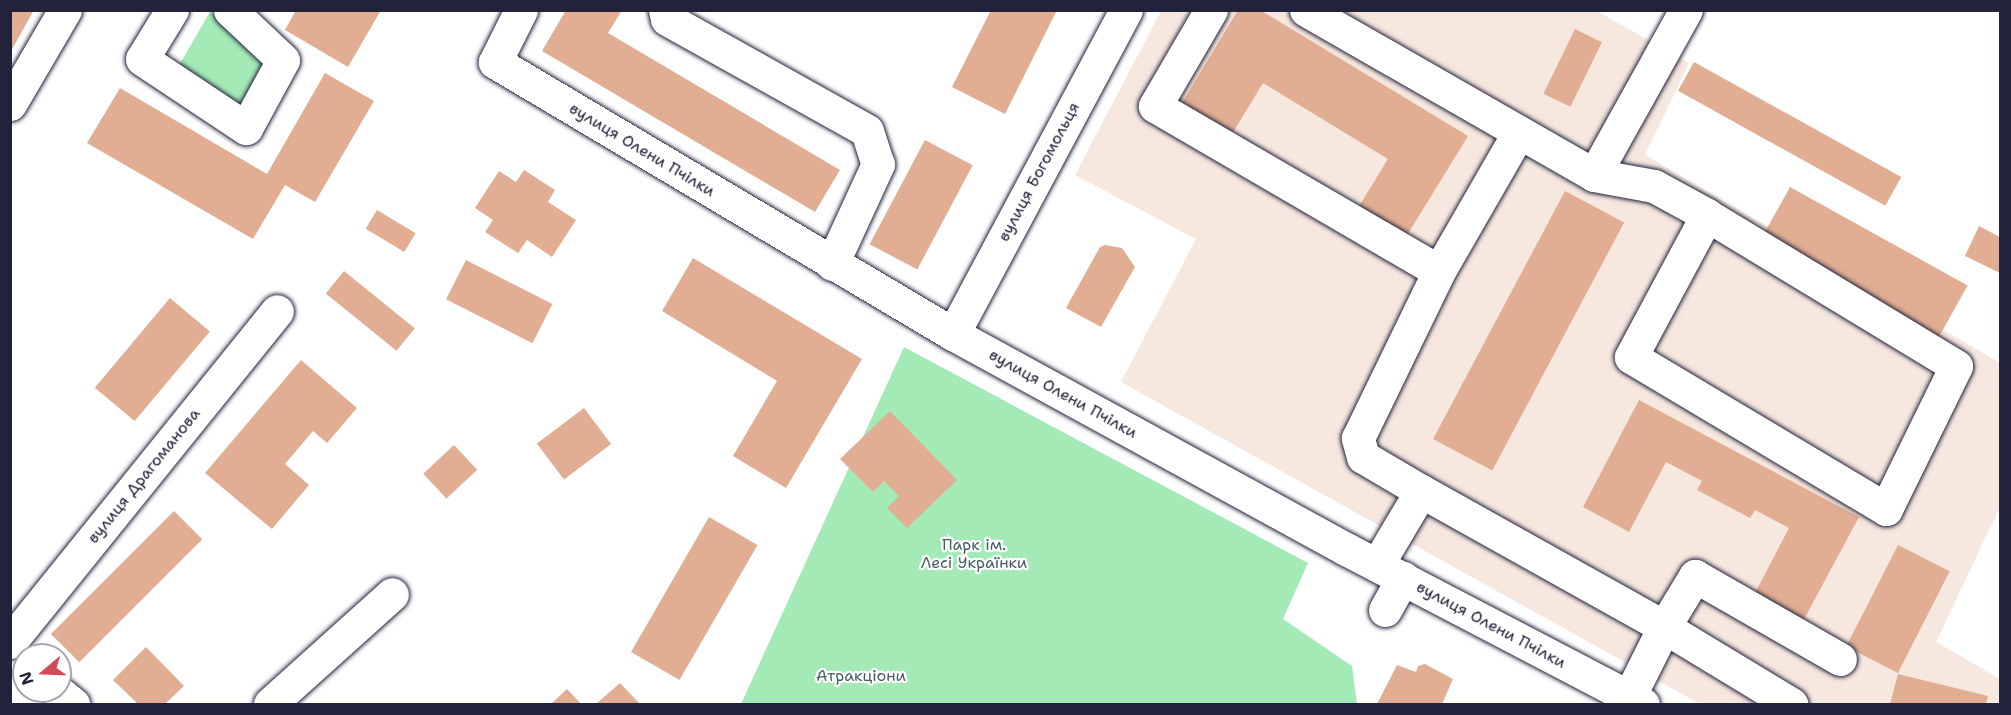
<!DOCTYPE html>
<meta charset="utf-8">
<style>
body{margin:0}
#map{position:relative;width:2011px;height:715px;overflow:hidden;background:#fff;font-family:"Shantell Sans",sans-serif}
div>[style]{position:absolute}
.built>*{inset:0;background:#f6e7df}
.green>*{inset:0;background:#a3eab7}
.building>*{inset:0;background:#e1ae93;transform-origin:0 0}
.roads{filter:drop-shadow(0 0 2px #22223b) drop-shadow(0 0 2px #22223b)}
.minor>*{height:33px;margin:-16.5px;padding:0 16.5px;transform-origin:16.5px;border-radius:16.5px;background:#fff}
span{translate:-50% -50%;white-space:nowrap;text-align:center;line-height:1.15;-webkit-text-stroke:4.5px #fff;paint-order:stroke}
.street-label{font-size:16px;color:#22223b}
.park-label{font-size:16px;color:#495e60}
.frame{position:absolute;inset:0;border:12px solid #22223b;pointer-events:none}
.north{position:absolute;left:12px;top:643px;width:60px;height:60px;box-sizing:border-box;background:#fff;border:2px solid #a7a7b1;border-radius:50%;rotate:251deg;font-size:16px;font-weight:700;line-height:24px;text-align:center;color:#22223b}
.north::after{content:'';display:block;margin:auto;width:21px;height:27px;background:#d1495b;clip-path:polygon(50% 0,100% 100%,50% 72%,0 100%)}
</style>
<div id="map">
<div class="built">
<div style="clip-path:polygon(1161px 11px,1597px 11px,1689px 63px,1645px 155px,2000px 363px,2000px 507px,1936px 642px,2000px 679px,2000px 704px,1700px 704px,1121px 382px,1196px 239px,1075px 175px)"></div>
</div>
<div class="green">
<div style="clip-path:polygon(210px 12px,267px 64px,242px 111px,178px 67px)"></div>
<div style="clip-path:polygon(904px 347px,1308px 563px,1283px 619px,1352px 666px,1357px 704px,741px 704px)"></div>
</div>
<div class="building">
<div style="clip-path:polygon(10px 10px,34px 10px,10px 53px)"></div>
<div style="clip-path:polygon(296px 10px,381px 10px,348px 67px,285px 30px)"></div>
<div style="clip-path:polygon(566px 10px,622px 10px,608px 33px,840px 170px,815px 212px,542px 51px)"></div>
<div style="clip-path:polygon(991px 10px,1057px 10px,1005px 114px,952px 87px)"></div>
<div style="clip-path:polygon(1238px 10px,1260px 10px,1468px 136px,1406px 237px,1358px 208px,1388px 159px,1263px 83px,1232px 134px,1182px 103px)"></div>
<div style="left:1575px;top:29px;width:30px;height:72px;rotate:26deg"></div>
<div style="left:1694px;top:62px;width:237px;height:33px;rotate:29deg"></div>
<div style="clip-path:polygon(325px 73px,374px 101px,315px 202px,285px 185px,253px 239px,87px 143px,120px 88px,267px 174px)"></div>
<div style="left:925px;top:140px;width:54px;height:118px;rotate:28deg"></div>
<div style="clip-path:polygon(524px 170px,555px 190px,548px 202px,576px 220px,552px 257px,527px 240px,518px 253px,485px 232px,493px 220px,475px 208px,499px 171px,516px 182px)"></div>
<div style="left:1790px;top:187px;width:203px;height:59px;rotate:29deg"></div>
<div style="left:1565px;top:191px;width:67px;height:281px;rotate:28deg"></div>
<div style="left:377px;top:210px;width:45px;height:22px;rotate:31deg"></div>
<div style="clip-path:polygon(1979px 226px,2000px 237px,2000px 273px,1965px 256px)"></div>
<div style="clip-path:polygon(1105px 245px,1122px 248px,1135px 267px,1101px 327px,1066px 308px,1100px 247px)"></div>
<div style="clip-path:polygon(693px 258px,862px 359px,786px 488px,733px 456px,777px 381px,662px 311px)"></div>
<div style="left:466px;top:260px;width:97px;height:44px;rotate:27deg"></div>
<div style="left:344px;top:271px;width:91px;height:29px;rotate:39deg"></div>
<div style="left:170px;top:298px;width:52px;height:117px;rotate:40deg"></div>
<div style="clip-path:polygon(301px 360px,357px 408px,327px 443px,313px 431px,285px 464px,309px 485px,272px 529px,205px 473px)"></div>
<div style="clip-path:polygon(1639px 400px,1859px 517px,1802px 623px,1753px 597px,1789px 528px,1755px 510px,1750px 518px,1697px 490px,1702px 481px,1666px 462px,1629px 532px,1583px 507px)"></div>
<div style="left:584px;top:408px;width:45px;height:59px;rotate:53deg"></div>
<div style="clip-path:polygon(890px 411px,957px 480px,907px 528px,887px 508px,899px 496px,884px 481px,873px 492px,840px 459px)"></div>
<div style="left:454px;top:445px;width:34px;height:42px;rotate:47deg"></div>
<div style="left:174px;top:511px;width:40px;height:174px;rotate:45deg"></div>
<div style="left:709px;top:517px;width:56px;height:156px;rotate:30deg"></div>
<div style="left:1898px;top:545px;width:58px;height:114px;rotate:27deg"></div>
<div style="clip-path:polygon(146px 647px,184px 686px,165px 704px,138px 704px,113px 680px)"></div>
<div style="clip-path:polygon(1425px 664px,1453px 679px,1442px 704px,1377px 704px,1397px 665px,1416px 672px,1418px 666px)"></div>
<div style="clip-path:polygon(1898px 674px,1988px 696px,1986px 704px,1890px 704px)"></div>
<div style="clip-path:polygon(620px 683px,640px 704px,596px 704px)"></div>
<div style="clip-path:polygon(567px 689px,581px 704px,551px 704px)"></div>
</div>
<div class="roads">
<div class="minor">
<div style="left:172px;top:10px;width:57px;rotate:121.5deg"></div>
<div style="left:142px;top:59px;width:125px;rotate:33.6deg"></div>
<div style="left:246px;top:128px;width:77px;rotate:-61.4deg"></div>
<div style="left:283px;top:60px;width:73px;rotate:-136.7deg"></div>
<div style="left:521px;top:10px;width:58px;rotate:116.6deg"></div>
<div style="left:495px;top:62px;width:533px;rotate:30.71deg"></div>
<div style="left:953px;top:334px;width:448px;rotate:28.7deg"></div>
<div style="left:1346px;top:549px;width:335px;rotate:27.6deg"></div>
<div style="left:665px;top:10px;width:9px;rotate:77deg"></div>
<div style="left:667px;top:19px;width:229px;rotate:29.2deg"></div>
<div style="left:867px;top:131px;width:35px;rotate:72deg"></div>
<div style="left:878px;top:164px;width:110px;rotate:114.7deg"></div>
<div style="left:1211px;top:10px;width:111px;rotate:120.3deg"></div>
<div style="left:1155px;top:106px;width:328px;rotate:30.2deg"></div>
<div style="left:1306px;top:10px;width:332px;rotate:29.8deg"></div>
<div style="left:1594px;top:175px;width:189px;rotate:-60.9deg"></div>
<div style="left:10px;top:104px;width:109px;rotate:-59.7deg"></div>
<div style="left:1594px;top:175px;width:61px;rotate:10.4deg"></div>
<div style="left:1654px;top:186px;width:60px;rotate:28.7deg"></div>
<div style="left:1707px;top:215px;width:161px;rotate:118.2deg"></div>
<div style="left:1631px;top:357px;width:297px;rotate:30.8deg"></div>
<div style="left:1886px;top:509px;width:159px;rotate:-63.9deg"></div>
<div style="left:1956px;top:366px;width:291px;rotate:-148.8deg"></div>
<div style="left:953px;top:334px;width:367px;rotate:-61.9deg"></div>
<div style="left:1421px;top:491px;width:278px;rotate:29.2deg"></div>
<div style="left:1664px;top:627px;width:60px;rotate:-58.7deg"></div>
<div style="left:1695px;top:576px;width:167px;rotate:29.8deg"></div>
<div style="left:1377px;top:565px;width:86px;rotate:-59.3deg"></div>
<div style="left:1421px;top:491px;width:67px;rotate:-149.6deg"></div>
<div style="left:1363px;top:457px;width:20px;rotate:-105deg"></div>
<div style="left:1358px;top:438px;width:186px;rotate:-64.1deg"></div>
<div style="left:1439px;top:271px;width:160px;rotate:-60.1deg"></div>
<div style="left:1385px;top:610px;width:37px;rotate:-61deg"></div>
<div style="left:10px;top:642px;width:425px;rotate:-51.1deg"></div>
<div style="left:57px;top:691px;width:21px;rotate:39deg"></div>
<div style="left:1629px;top:697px;width:78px;rotate:-63.4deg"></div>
<div style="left:1664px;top:627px;width:149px;rotate:31.2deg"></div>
<div style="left:270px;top:704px;width:164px;rotate:-42deg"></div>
</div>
</div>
<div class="street-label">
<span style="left:642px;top:150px;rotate:31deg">вулиця Олени Пчілки</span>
<span style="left:1039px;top:172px;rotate:-62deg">вулиця Богомольця</span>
<span style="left:1063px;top:394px;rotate:29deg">вулиця Олени Пчілки</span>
<span style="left:144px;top:476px;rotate:-51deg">вулиця Драгоманова</span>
<span style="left:1491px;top:625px;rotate:28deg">вулиця Олени Пчілки</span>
</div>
<div class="park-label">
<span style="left:974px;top:554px">Парк ім.<br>Лесі Українки</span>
<span style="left:861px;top:676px">Атракціони</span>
</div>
<div class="frame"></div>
<div class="north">N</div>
</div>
